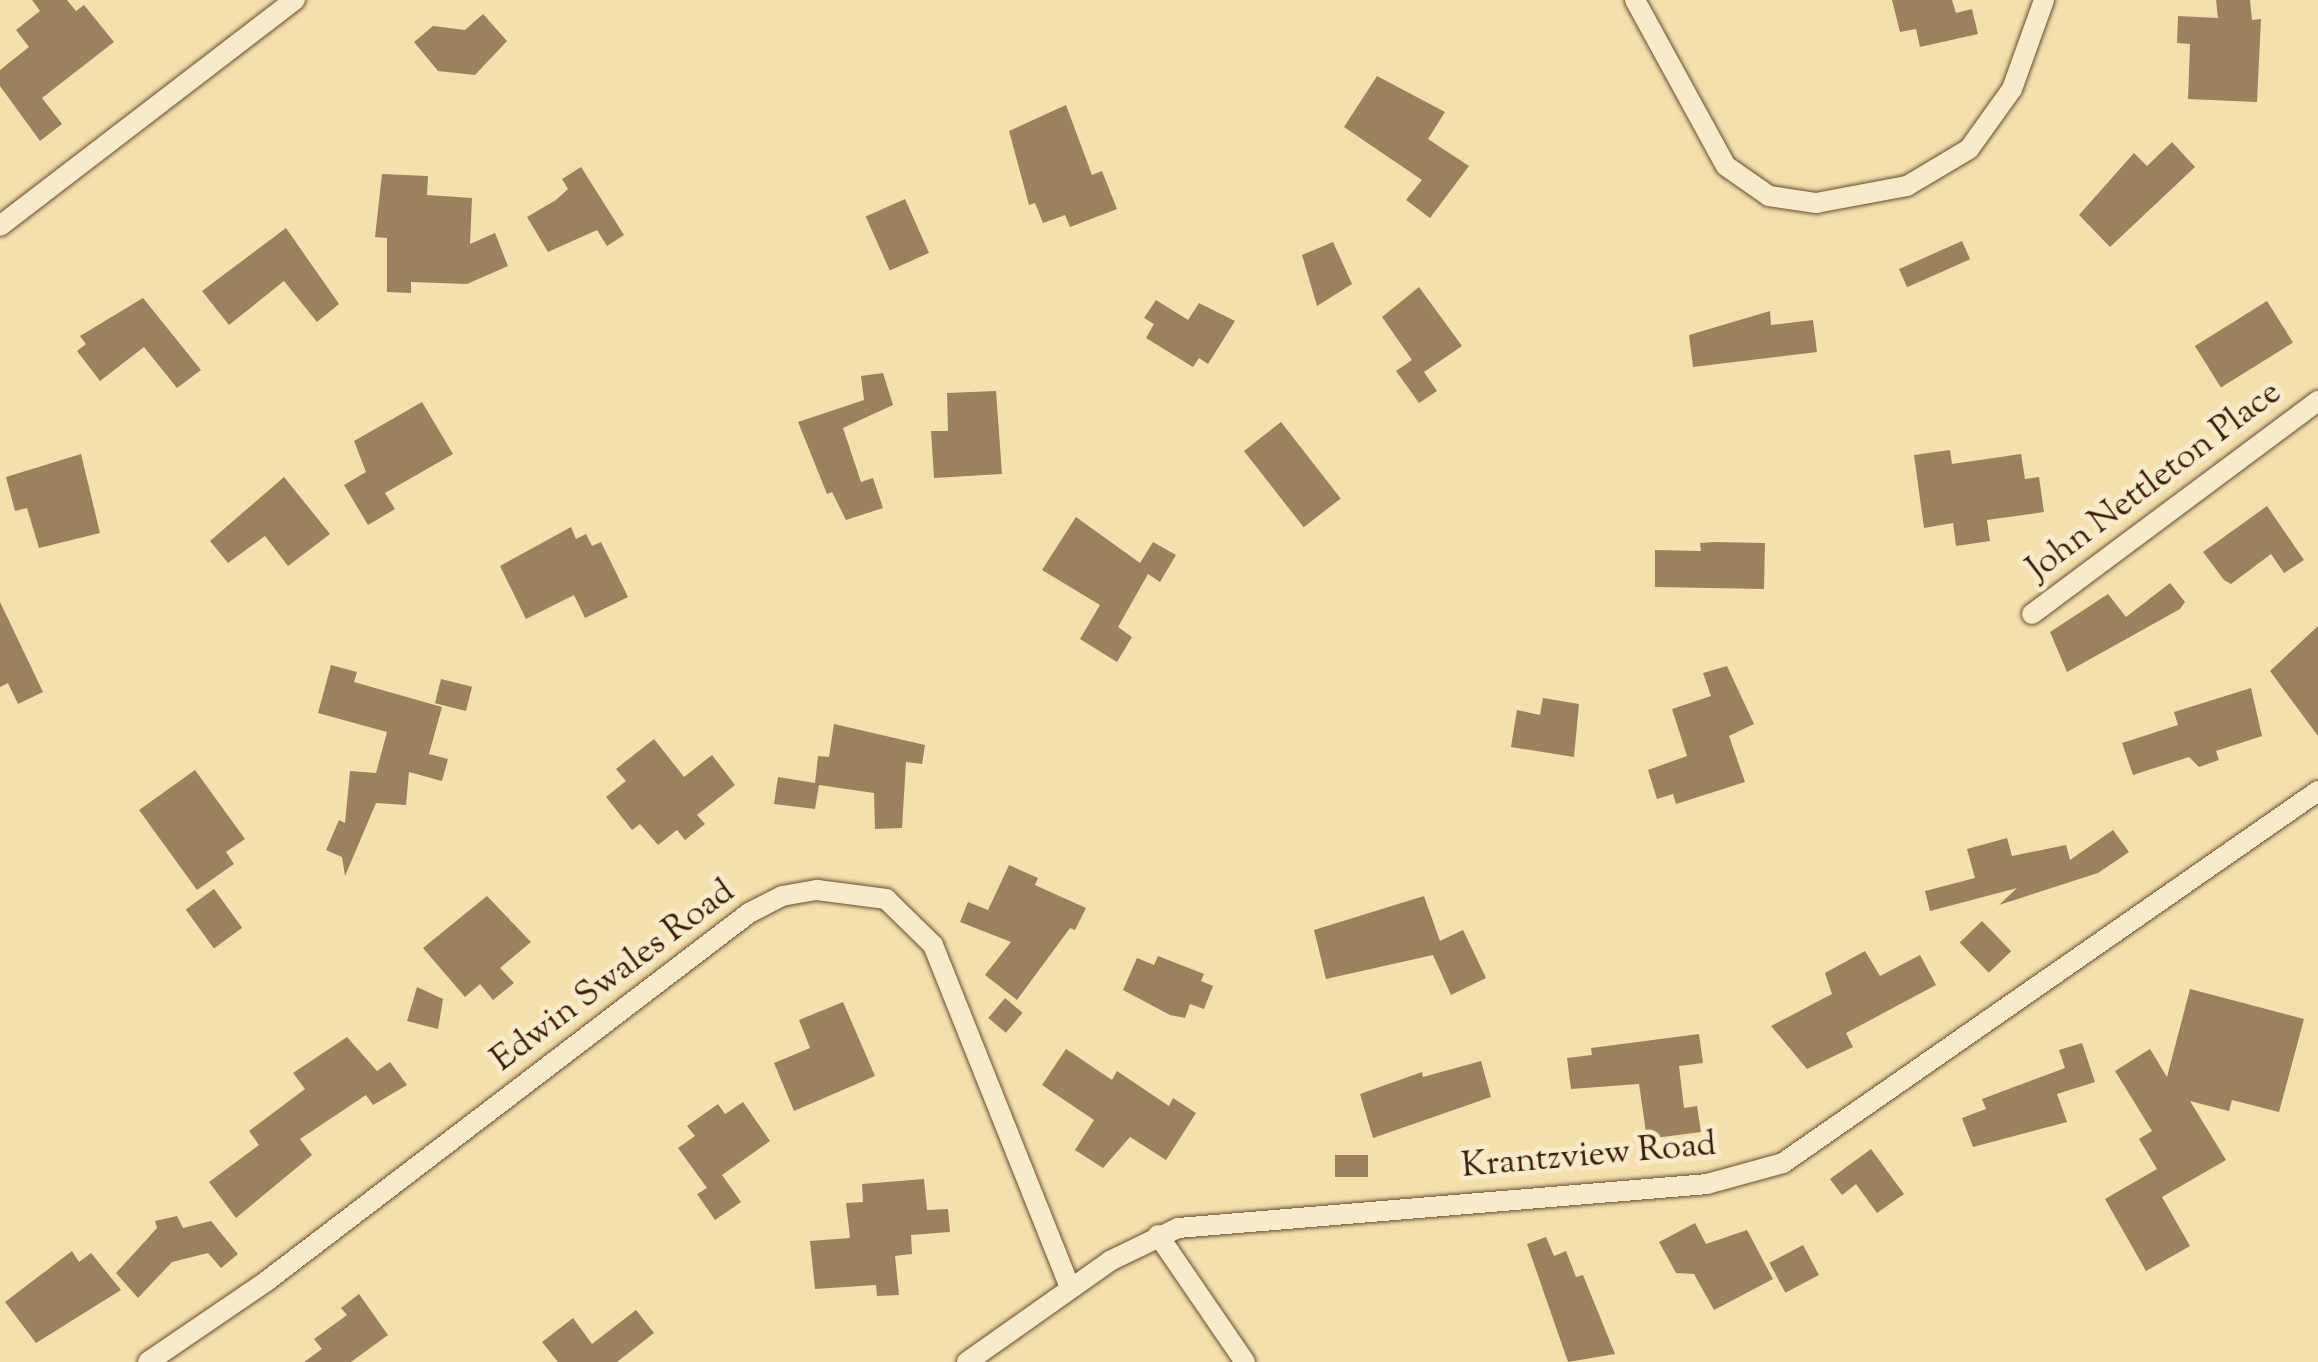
<!DOCTYPE html>
<style>
body{margin:0}
#map{position:relative;width:2318px;height:1362px;overflow:hidden;background:#f4e0ad;font-family:"Sorts Mill Goudy",serif}
div>[style]{position:absolute}
.building>*{inset:0;background:#9b825e;transform-origin:0 0}
.roads{filter:drop-shadow(0 0 2px #694d32) drop-shadow(0 0 2px #694d32)}
.minor>*{height:20px;margin:-10px;padding:0 10px;transform-origin:10px;border-radius:10px;background:#f8ebca}
span{translate:-50% -50%;white-space:nowrap;text-align:center;line-height:1.15;-webkit-text-stroke:10px #f8ebca;paint-order:stroke}
.street-label{font-size:35px;color:#3b1c09}
</style>
<div id="map">
<div class="building">
<div style="clip-path:polygon(32px 0,67px 0,76px 11px,84px 5px,114px 42px,42px 98px,62px 124px,40px 141px,0 86px,0 70px,29px 47px,16px 30px,40px 11px)"></div>
<div style="clip-path:polygon(1892px 0,1952px 0,1956px 13px,1972px 9px,1978px 34px,1920px 47px,1916px 29px,1900px 32px)"></div>
<div style="clip-path:polygon(2216px 0,2250px 0,2252px 20px,2261px 19px,2257px 102px,2188px 99px,2190px 44px,2177px 43px,2178px 16px,2218px 18px)"></div>
<div style="clip-path:polygon(483px 14px,507px 41px,475px 75px,438px 71px,414px 42px,433px 26px,465px 30px)"></div>
<div style="clip-path:polygon(1377px 76px,1445px 112px,1428px 139px,1469px 166px,1430px 218px,1406px 200px,1422px 180px,1344px 127px)"></div>
<div style="clip-path:polygon(1066px 105px,1092px 175px,1102px 171px,1117px 209px,1070px 227px,1065px 215px,1043px 223px,1035px 203px,1029px 205px,1009px 131px)"></div>
<div style="clip-path:polygon(2172px 142px,2195px 167px,2110px 247px,2079px 215px,2134px 153px,2147px 166px)"></div>
<div style="clip-path:polygon(581px 167px,624px 235px,607px 246px,597px 230px,548px 252px,527px 217px,556px 200px,568px 189px,562px 179px)"></div>
<div style="clip-path:polygon(382px 174px,428px 176px,427px 195px,472px 198px,470px 244px,495px 233px,508px 266px,467px 284px,411px 282px,411px 293px,387px 292px,387px 238px,375px 237px)"></div>
<div style="left:905px;top:199px;width:59px;height:43px;rotate:66deg"></div>
<div style="clip-path:polygon(286px 228px,339px 304px,317px 322px,284px 281px,229px 325px,202px 291px)"></div>
<div style="left:1962px;top:241px;width:20px;height:69px;rotate:66deg"></div>
<div style="clip-path:polygon(1333px 242px,1352px 284px,1317px 306px,1302px 255px)"></div>
<div style="clip-path:polygon(1419px 287px,1462px 346px,1424px 372px,1437px 391px,1419px 403px,1396px 371px,1412px 360px,1382px 317px)"></div>
<div style="clip-path:polygon(143px 298px,201px 370px,177px 388px,144px 347px,100px 381px,77px 351px,86px 344px,80px 336px)"></div>
<div style="clip-path:polygon(1156px 300px,1188px 320px,1199px 303px,1235px 321px,1208px 364px,1199px 358px,1193px 367px,1146px 338px,1154px 324px,1144px 318px)"></div>
<div style="left:2267px;top:301px;width:49px;height:85px;rotate:58deg"></div>
<div style="clip-path:polygon(1770px 311px,1771px 325px,1813px 320px,1817px 352px,1693px 367px,1689px 335px)"></div>
<div style="clip-path:polygon(883px 373px,893px 405px,843px 428px,861px 482px,873px 478px,883px 508px,846px 520px,832px 492px,827px 494px,798px 422px,864px 400px,861px 376px)"></div>
<div style="clip-path:polygon(996px 391px,1002px 474px,934px 478px,931px 431px,948px 431px,947px 393px)"></div>
<div style="clip-path:polygon(422px 402px,453px 454px,385px 493px,395px 509px,368px 525px,344px 485px,366px 472px,354px 441px)"></div>
<div style="left:1281px;top:422px;width:97px;height:47px;rotate:52deg"></div>
<div style="clip-path:polygon(1950px 450px,1952px 464px,2021px 454px,2025px 479px,2039px 477px,2044px 512px,1987px 520px,1990px 541px,1956px 546px,1953px 523px,1924px 528px,1914px 455px)"></div>
<div style="clip-path:polygon(81px 454px,100px 533px,39px 548px,27px 508px,15px 511px,6px 477px)"></div>
<div style="clip-path:polygon(284px 477px,330px 534px,288px 566px,265px 536px,228px 563px,210px 541px)"></div>
<div style="clip-path:polygon(2267px 506px,2304px 560px,2284px 573px,2271px 554px,2231px 584px,2224px 580px,2203px 552px)"></div>
<div style="clip-path:polygon(1076px 517px,1140px 563px,1153px 542px,1176px 555px,1160px 582px,1148px 574px,1118px 627px,1132px 637px,1117px 662px,1080px 639px,1100px 605px,1042px 570px)"></div>
<div style="clip-path:polygon(571px 527px,576px 539px,586px 534px,592px 546px,601px 542px,628px 597px,585px 618px,574px 595px,526px 619px,500px 566px)"></div>
<div style="clip-path:polygon(1714px 542px,1765px 543px,1764px 589px,1655px 587px,1655px 550px,1701px 551px,1700px 543px)"></div>
<div style="clip-path:polygon(2170px 583px,2185px 602px,2180px 609px,2067px 672px,2050px 632px,2108px 594px,2126px 617px)"></div>
<div style="clip-path:polygon(0 602px,43px 692px,18px 704px,8px 683px,0 687px)"></div>
<div style="clip-path:polygon(2318px 626px,2318px 736px,2270px 671px)"></div>
<div style="clip-path:polygon(331px 665px,357px 672px,354px 682px,442px 707px,429px 754px,448px 759px,442px 781px,409px 772px,406px 805px,376px 803px,345px 876px,342px 857px,326px 850px,339px 820px,345px 823px,350px 771px,376px 773px,387px 732px,318px 713px)"></div>
<div style="clip-path:polygon(1727px 666px,1754px 724px,1729px 736px,1745px 782px,1676px 804px,1673px 794px,1657px 799px,1648px 770px,1687px 756px,1672px 709px,1711px 696px,1703px 673px)"></div>
<div style="left:441px;top:679px;width:32px;height:25px;rotate:14deg"></div>
<div style="clip-path:polygon(2251px 688px,2262px 736px,2216px 751px,2219px 760px,2199px 767px,2189px 757px,2133px 775px,2122px 743px,2178px 725px,2174px 712px)"></div>
<div style="clip-path:polygon(1543px 698px,1579px 704px,1574px 757px,1511px 747px,1517px 710px,1540px 715px)"></div>
<div style="clip-path:polygon(834px 724px,925px 745px,922px 764px,906px 762px,902px 828px,875px 829px,874px 793px,819px 785px,815px 809px,774px 804px,778px 777px,815px 783px,818px 756px,829px 757px)"></div>
<div style="clip-path:polygon(654px 739px,684px 777px,712px 755px,735px 785px,697px 815px,705px 824px,685px 840px,677px 830px,658px 845px,640px 824px,632px 830px,606px 797px,626px 781px,616px 769px)"></div>
<div style="clip-path:polygon(195px 770px,245px 839px,226px 852px,234px 864px,197px 890px,139px 810px)"></div>
<div style="clip-path:polygon(2113px 830px,2129px 852px,2098px 873px,1999px 905px,2017px 888px,1930px 911px,1925px 891px,1975px 878px,1967px 849px,2007px 838px,2012px 856px,2066px 845px,2070px 860px)"></div>
<div style="clip-path:polygon(1009px 865px,1038px 878px,1035px 885px,1086px 908px,1075px 930px,1070px 928px,1017px 1000px,985px 975px,1011px 942px,960px 922px,968px 902px,988px 910px)"></div>
<div style="left:214px;top:889px;width:48px;height:35px;rotate:54deg"></div>
<div style="clip-path:polygon(487px 896px,531px 942px,500px 968px,514px 983px,493px 1000px,480px 984px,465px 997px,423px 948px)"></div>
<div style="clip-path:polygon(1424px 896px,1440px 941px,1463px 930px,1486px 978px,1451px 995px,1433px 955px,1326px 979px,1314px 930px)"></div>
<div style="left:1982px;top:921px;width:42px;height:31px;rotate:46deg"></div>
<div style="clip-path:polygon(1865px 951px,1880px 976px,1920px 955px,1936px 985px,1846px 1033px,1853px 1047px,1807px 1069px,1771px 1026px,1832px 994px,1825px 973px)"></div>
<div style="clip-path:polygon(1158px 956px,1204px 974px,1201px 981px,1213px 986px,1204px 1009px,1190px 1004px,1185px 1018px,1170px 1015px,1123px 990px,1137px 958px,1154px 965px)"></div>
<div style="clip-path:polygon(417px 987px,443px 999px,438px 1029px,407px 1021px)"></div>
<div style="clip-path:polygon(2190px 989px,2304px 1019px,2279px 1112px,2232px 1100px,2229px 1111px,2190px 1101px,2226px 1160px,2162px 1197px,2190px 1246px,2146px 1271px,2105px 1199px,2157px 1169px,2139px 1139px,2152px 1131px,2115px 1071px,2150px 1049px,2167px 1077px)"></div>
<div style="left:1005px;top:998px;width:23px;height:26px;rotate:40deg"></div>
<div style="clip-path:polygon(843px 1002px,875px 1076px,794px 1111px,774px 1063px,810px 1048px,799px 1020px)"></div>
<div style="clip-path:polygon(1699px 1034px,1703px 1063px,1679px 1066px,1684px 1108px,1697px 1106px,1701px 1132px,1647px 1139px,1639px 1084px,1571px 1089px,1567px 1058px,1592px 1055px,1591px 1048px)"></div>
<div style="clip-path:polygon(347px 1037px,377px 1071px,390px 1062px,407px 1085px,373px 1105px,366px 1095px,300px 1139px,312px 1155px,236px 1218px,209px 1182px,259px 1145px,249px 1131px,305px 1089px,293px 1073px)"></div>
<div style="clip-path:polygon(2082px 1043px,2095px 1082px,2057px 1094px,2067px 1122px,1973px 1147px,1962px 1118px,1986px 1109px,1982px 1099px,2065px 1068px,2059px 1050px)"></div>
<div style="clip-path:polygon(1066px 1049px,1112px 1080px,1117px 1071px,1169px 1106px,1173px 1098px,1196px 1113px,1166px 1160px,1130px 1137px,1103px 1168px,1075px 1150px,1094px 1120px,1042px 1085px)"></div>
<div style="clip-path:polygon(1481px 1061px,1491px 1097px,1373px 1138px,1360px 1094px,1422px 1072px,1423px 1077px)"></div>
<div style="clip-path:polygon(743px 1102px,770px 1141px,722px 1175px,741px 1202px,715px 1220px,697px 1194px,707px 1188px,678px 1148px,695px 1136px,687px 1126px,718px 1104px,725px 1114px)"></div>
<div style="clip-path:polygon(1871px 1149px,1904px 1194px,1877px 1213px,1856px 1184px,1842px 1195px,1830px 1179px)"></div>
<div style="left:1368px;top:1155px;width:22px;height:33px;rotate:90deg"></div>
<div style="clip-path:polygon(924px 1179px,927px 1210px,948px 1209px,950px 1232px,911px 1235px,912px 1254px,895px 1256px,899px 1295px,877px 1296px,876px 1285px,815px 1289px,810px 1241px,850px 1238px,846px 1203px,863px 1202px,862px 1184px)"></div>
<div style="clip-path:polygon(177px 1216px,183px 1228px,211px 1221px,238px 1254px,221px 1268px,208px 1253px,172px 1262px,138px 1298px,116px 1273px,157px 1228px,155px 1221px)"></div>
<div style="clip-path:polygon(1695px 1223px,1706px 1244px,1747px 1230px,1773px 1279px,1714px 1310px,1694px 1274px,1676px 1273px,1659px 1242px)"></div>
<div style="clip-path:polygon(1546px 1237px,1554px 1256px,1566px 1251px,1576px 1277px,1583px 1275px,1615px 1354px,1568px 1362px,1527px 1244px)"></div>
<div style="left:1803px;top:1245px;width:34px;height:38px;rotate:62deg"></div>
<div style="clip-path:polygon(72px 1251px,79px 1262px,91px 1253px,121px 1290px,36px 1343px,5px 1302px)"></div>
<div style="clip-path:polygon(359px 1294px,388px 1335px,351px 1362px,304px 1362px,322px 1349px,314px 1339px,347px 1315px,341px 1308px)"></div>
<div style="clip-path:polygon(636px 1310px,654px 1333px,617px 1362px,558px 1362px,542px 1342px,573px 1318px,592px 1344px)"></div>
</div>
<div class="roads">
<div class="minor">
<div style="left:1635px;top:0;width:189px;rotate:61.3deg"></div>
<div style="left:1726px;top:166px;width:52px;rotate:34.9deg"></div>
<div style="left:1769px;top:196px;width:48px;rotate:8.5deg"></div>
<div style="left:1816px;top:203px;width:93px;rotate:-10.6deg"></div>
<div style="left:1907px;top:186px;width:72px;rotate:-30.8deg"></div>
<div style="left:1969px;top:149px;width:74px;rotate:-54.4deg"></div>
<div style="left:2012px;top:89px;width:95px;rotate:-70.2deg"></div>
<div style="left:0;top:226px;width:372px;rotate:-37.5deg"></div>
<div style="left:2032px;top:614px;width:357px;rotate:-36.7deg"></div>
<div style="left:1158px;top:1235px;width:154px;rotate:55.6deg"></div>
<div style="left:148px;top:1362px;width:145px;rotate:-34.3deg"></div>
<div style="left:268px;top:1280px;width:605px;rotate:-37.34deg"></div>
<div style="left:749px;top:913px;width:37px;rotate:-27deg"></div>
<div style="left:782px;top:896px;width:36px;rotate:-10deg"></div>
<div style="left:817px;top:890px;width:70px;rotate:7.4deg"></div>
<div style="left:886px;top:899px;width:66px;rotate:44.4deg"></div>
<div style="left:933px;top:945px;width:369px;rotate:68.2deg"></div>
<div style="left:967px;top:1362px;width:175px;rotate:-35.2deg"></div>
<div style="left:1110px;top:1261px;width:76px;rotate:-25.9deg"></div>
<div style="left:1178px;top:1228px;width:531px;rotate:-4.75deg"></div>
<div style="left:1707px;top:1184px;width:79px;rotate:-15.4deg"></div>
<div style="left:1783px;top:1163px;width:652px;rotate:-34.81deg"></div>
</div>
</div>
<div class="street-label">
<span style="left:2155px;top:482px;rotate:-37deg">John Nettleton Place</span>
<span style="left:614px;top:977px;rotate:-37deg">Edwin Swales Road</span>
<span style="left:1589px;top:1157px;rotate:-5deg">Krantzview Road</span>
</div>
</div>
